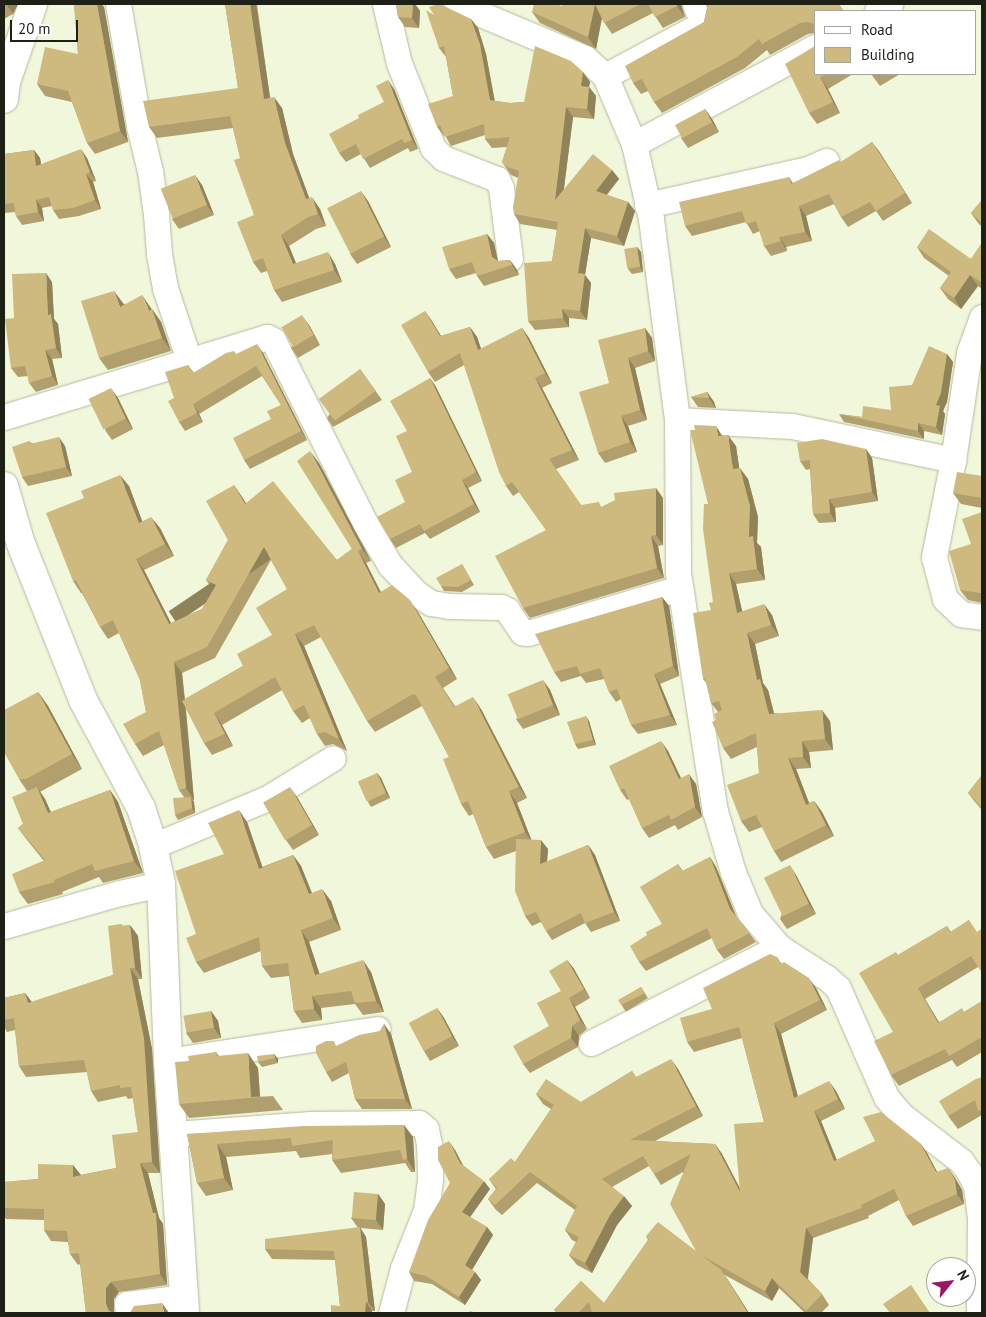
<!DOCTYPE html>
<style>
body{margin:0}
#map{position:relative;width:986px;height:1317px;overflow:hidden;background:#f1f7db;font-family:"PT Sans",sans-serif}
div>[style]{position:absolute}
.roads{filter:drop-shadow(0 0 1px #b3b99f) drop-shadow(0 0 1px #b3b99f)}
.minor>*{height:25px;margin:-12.5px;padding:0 12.5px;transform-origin:12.5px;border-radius:12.5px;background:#fff}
.major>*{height:28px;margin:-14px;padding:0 14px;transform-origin:14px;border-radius:14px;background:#fff}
.wall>*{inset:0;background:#b1a06d;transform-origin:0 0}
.shaded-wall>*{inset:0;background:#908259;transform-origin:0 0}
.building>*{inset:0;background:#ceba7f;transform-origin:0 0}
span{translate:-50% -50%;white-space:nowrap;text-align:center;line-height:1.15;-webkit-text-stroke:4px #fff;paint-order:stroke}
.frame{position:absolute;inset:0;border:5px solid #1e2016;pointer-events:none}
.legend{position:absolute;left:814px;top:10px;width:162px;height:65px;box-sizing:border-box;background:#fff;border:1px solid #a5a6a2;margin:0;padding:6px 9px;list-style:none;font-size:15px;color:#1e2016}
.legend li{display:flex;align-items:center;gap:10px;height:25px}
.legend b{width:25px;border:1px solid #a5a6a2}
.north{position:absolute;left:926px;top:1257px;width:50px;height:50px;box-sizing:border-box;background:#fff;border:1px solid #a5a6a2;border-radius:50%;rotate:61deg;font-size:14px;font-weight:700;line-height:20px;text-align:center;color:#1e2016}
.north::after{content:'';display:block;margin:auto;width:18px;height:22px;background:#9b1567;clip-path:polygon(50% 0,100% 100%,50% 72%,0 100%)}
.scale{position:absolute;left:10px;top:20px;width:68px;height:22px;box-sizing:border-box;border:2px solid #1e2016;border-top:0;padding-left:6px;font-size:15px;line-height:18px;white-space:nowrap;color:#1e2016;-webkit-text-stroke:4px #fff;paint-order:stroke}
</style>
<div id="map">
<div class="roads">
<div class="minor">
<div style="left:118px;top:4px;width:124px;rotate:80.2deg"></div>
<div style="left:139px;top:126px;width:46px;rotate:76.3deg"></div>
<div style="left:150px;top:171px;width:43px;rotate:82.1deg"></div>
<div style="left:156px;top:214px;width:40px;rotate:85.7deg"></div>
<div style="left:159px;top:254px;width:35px;rotate:80deg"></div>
<div style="left:165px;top:288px;width:76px;rotate:71.6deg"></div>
<div style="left:385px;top:4px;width:61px;rotate:76.7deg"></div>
<div style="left:399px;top:63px;width:92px;rotate:68.2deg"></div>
<div style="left:433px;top:148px;width:14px;rotate:45deg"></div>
<div style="left:443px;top:158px;width:58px;rotate:21.3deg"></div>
<div style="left:497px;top:179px;width:10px;rotate:66deg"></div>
<div style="left:501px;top:188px;width:71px;rotate:82.7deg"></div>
<div style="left:457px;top:4px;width:139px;rotate:22.9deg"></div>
<div style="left:585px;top:58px;width:27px;rotate:42deg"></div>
<div style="left:605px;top:76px;width:74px;rotate:66.9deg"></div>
<div style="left:634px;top:144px;width:77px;rotate:77.2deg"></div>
<div style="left:651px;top:219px;width:203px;rotate:82.6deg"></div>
<div style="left:677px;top:420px;width:153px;rotate:89.6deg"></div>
<div style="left:678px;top:573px;width:241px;rotate:81.2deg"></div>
<div style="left:715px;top:811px;width:64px;rotate:73.6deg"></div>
<div style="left:733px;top:872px;width:44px;rotate:67.5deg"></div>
<div style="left:750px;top:913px;width:45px;rotate:49.5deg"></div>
<div style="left:779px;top:947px;width:57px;rotate:32.9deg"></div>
<div style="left:827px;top:978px;width:15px;rotate:42deg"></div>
<div style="left:838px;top:988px;width:119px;rotate:66.2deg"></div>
<div style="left:886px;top:1097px;width:23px;rotate:50deg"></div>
<div style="left:901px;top:1115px;width:76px;rotate:37.5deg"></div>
<div style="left:961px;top:1161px;width:14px;rotate:54deg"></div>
<div style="left:969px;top:1172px;width:16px;rotate:63deg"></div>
<div style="left:976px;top:1186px;width:31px;rotate:83deg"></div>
<div style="left:980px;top:1217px;width:96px;rotate:90.6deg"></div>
<div style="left:877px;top:11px;width:15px;rotate:-28deg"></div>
<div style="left:605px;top:76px;width:108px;rotate:-28.2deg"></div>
<div style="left:700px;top:25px;width:7px;rotate:-82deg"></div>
<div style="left:701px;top:18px;width:15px;rotate:-113deg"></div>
<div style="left:634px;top:144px;width:205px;rotate:-28.2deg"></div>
<div style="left:647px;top:205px;width:165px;rotate:-12.6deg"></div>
<div style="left:808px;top:169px;width:20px;rotate:-24deg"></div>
<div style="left:982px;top:317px;width:38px;rotate:110deg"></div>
<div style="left:969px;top:353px;width:108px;rotate:98.5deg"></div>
<div style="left:953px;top:460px;width:99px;rotate:101.1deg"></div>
<div style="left:934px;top:557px;width:43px;rotate:75.3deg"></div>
<div style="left:945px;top:599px;width:22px;rotate:43deg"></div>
<div style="left:961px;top:614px;width:21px;rotate:8deg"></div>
<div style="left:4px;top:417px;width:275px;rotate:-16.9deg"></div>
<div style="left:267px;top:337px;width:7px;rotate:27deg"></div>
<div style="left:273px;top:340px;width:205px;rotate:63.3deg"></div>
<div style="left:365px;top:523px;width:49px;rotate:59.2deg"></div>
<div style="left:390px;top:565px;width:38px;rotate:47deg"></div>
<div style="left:416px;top:593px;width:18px;rotate:34deg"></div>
<div style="left:431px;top:603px;width:18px;rotate:9deg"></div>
<div style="left:449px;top:606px;width:52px;rotate:1.1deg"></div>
<div style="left:501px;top:607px;width:7px;rotate:27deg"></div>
<div style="left:507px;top:610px;width:27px;rotate:56deg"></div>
<div style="left:522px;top:632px;width:6px;rotate:9deg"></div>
<div style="left:528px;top:633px;width:159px;rotate:-16.5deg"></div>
<div style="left:677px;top:420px;width:115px;rotate:3deg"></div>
<div style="left:792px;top:426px;width:165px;rotate:11.9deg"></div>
<div style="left:153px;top:846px;width:125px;rotate:-22.7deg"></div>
<div style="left:268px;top:798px;width:76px;rotate:-31.6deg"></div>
<div style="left:4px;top:926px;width:121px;rotate:-15.9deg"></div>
<div style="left:120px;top:893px;width:42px;rotate:-12.4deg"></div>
<div style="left:591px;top:1043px;width:211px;rotate:-27.1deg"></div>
<div style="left:168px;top:1061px;width:212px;rotate:-8.7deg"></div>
<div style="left:174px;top:1134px;width:137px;rotate:-4.2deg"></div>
<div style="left:311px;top:1124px;width:108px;rotate:-0.5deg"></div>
<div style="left:419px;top:1123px;width:9px;rotate:41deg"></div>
<div style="left:426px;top:1129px;width:15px;rotate:79deg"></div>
<div style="left:429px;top:1144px;width:35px;rotate:88deg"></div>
<div style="left:430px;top:1179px;width:31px;rotate:97deg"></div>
<div style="left:426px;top:1210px;width:62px;rotate:111.6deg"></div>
<div style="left:403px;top:1268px;width:47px;rotate:104.9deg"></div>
<div style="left:128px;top:1313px;width:9px;rotate:-96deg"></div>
<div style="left:127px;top:1304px;width:57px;rotate:-7deg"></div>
</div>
<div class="major">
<div style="left:4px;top:99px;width:17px;rotate:-83deg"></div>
<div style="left:6px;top:82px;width:83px;rotate:-70.9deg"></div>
<div style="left:4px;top:486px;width:60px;rotate:73.7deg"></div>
<div style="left:21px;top:544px;width:168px;rotate:68.3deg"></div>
<div style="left:83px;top:700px;width:123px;rotate:61.8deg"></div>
<div style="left:141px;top:808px;width:40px;rotate:72deg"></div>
<div style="left:153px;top:846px;width:39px;rotate:78deg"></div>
<div style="left:161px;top:884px;width:177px;rotate:87.7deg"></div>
<div style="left:168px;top:1061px;width:253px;rotate:86.1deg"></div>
</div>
</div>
<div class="wall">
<div style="clip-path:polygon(4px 4px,18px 4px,13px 14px,4px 19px)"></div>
<div style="clip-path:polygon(74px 4px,101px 4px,104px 7px,128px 142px,95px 154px,87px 143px,72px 102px,45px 96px,37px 84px,78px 54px)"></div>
<div style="clip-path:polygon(225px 4px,257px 4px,270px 98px,282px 108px,293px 154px,309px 198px,320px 209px,326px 226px,316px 229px,289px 246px,296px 263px,335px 264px,342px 282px,282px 302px,274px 290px,267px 271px,261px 273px,253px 262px,254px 215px,233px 128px,157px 138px,149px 127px,238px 88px)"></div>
<div style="clip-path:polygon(396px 4px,415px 4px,420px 11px,419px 28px,405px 27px,398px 17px)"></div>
<div style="clip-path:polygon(563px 4px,681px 4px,685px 17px,663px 28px,653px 13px,612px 34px,602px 19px,596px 49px,540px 23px,532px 12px,562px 6px)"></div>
<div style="clip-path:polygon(706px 4px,844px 4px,841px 5px,815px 11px,815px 33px,808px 34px,770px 55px,767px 50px,745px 68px,662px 113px,654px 102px,648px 91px,641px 94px,633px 83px,704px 22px,707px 8px)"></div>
<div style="clip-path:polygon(434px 15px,471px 19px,478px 28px,486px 54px,495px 101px,510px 103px,524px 102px,583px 72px,590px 82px,589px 87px,596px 96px,594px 119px,573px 117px,564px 189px,612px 170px,619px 179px,607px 195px,628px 202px,635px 211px,624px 246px,591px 238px,585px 275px,591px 283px,587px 320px,569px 318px,569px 327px,535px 330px,528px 321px,552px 261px,557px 230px,520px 224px,514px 214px,518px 178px,511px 175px,502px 162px,507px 147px,492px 148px,485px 139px,485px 135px,451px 146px,445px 135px,444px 136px,437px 127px,453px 96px,446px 57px,439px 48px)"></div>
<div style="clip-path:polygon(815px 74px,853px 74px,828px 89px,840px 113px,817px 124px,809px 113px)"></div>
<div style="clip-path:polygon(871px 74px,900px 74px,880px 86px)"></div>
<div style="clip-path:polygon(394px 89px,418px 149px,410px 152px,408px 148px,370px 168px,361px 154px,346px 162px,339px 153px,359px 118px,384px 102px)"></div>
<div style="clip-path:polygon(705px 109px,712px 119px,719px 132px,688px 148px,681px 138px)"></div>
<div style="clip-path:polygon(872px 142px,912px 203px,883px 221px,876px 211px,848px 227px,841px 217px,834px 204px,806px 216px,812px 241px,786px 247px,787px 251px,771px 256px,764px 246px,760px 231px,753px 234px,746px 222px,692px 236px,685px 226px,789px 177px,793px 183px,841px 162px)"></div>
<div style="clip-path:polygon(34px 150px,40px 158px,41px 165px,87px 158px,96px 181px,93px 182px,101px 209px,79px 216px,59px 219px,53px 210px,52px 206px,42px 208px,44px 221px,22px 225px,16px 216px,15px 212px,4px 213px,4px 154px)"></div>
<div style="clip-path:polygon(202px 185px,214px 215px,179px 229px,172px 219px)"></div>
<div style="clip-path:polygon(982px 200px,982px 227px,978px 223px,971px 213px)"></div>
<div style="clip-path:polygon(368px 201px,391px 247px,357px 264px,350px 254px)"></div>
<div style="clip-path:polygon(487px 234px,494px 243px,498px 261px,510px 260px,517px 270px,519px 275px,484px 286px,477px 276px,476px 273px,456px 279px,449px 269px)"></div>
<div style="clip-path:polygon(982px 243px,982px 289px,978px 286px,961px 309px,948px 299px,940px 288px,949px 276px,924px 258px,917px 247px,971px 259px)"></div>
<div style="clip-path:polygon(637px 247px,641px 252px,643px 272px,632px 274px,628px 269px)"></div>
<div style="clip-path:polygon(52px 282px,54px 319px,58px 324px,62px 358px,52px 359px,58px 385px,36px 392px,29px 383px,28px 376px,18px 377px,11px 368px,14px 318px)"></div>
<div style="clip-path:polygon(123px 303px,124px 304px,152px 309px,161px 322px,171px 351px,108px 370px,99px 358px)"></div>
<div style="clip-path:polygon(425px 311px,441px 336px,470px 327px,477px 337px,481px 349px,522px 328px,529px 338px,552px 383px,542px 388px,579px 460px,556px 469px,581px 505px,602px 507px,663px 498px,663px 545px,658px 546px,664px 578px,530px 618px,523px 608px,546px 530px,519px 492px,513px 496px,506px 486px,464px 365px,435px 382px,428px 372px)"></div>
<div style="clip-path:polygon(309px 325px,320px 345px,298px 358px,291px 348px)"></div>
<div style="clip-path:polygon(645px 328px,652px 338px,655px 361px,635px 368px,647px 420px,628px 426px,637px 452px,605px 463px,598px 453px,609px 383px)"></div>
<div style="clip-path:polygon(263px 353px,307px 440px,250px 469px,244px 460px,281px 405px,262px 376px,199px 414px,203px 422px,185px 431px,179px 422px,174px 398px,188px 365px,194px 373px,236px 354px)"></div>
<div style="clip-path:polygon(947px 354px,953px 362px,947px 402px,943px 411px,945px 414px,942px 435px,924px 431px,924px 439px,844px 422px,839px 414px,862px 417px,891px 410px,912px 385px)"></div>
<div style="clip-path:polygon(360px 369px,382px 400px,333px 427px,327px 418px)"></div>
<div style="clip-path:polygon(430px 378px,436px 387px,482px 481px,468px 488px,480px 512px,430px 539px,425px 533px,396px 548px,390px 539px,405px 502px,412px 472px,407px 431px)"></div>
<div style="clip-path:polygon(707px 392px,714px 402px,716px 408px,698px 407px,691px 397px)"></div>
<div style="clip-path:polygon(118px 398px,133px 429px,112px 440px,105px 430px)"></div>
<div style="clip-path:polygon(722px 435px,736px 446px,739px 468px,748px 479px,758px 517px,757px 543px,761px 547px,765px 580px,736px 584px,742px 611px,772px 615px,779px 636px,755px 644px,763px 683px,768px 690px,774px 713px,830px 721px,833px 750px,809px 752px,811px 768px,796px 769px,809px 803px,814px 801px,822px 812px,834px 836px,781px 862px,774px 851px,762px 827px,749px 832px,741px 821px,759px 773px,757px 747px,731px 759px,723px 748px,716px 720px,718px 712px,711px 703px,707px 684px,703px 679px,711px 610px,713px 602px)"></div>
<div style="clip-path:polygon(29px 441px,31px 443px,65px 446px,72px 476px,28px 486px,22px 477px)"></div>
<div style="clip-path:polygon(866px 449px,872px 458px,878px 501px,835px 508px,836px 522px,819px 523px,813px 514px,810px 469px,806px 470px,800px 461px)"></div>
<div style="clip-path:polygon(evenodd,319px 463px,371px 561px,366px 563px,381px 592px,418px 612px,457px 679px,443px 688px,455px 706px,481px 709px,527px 798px,517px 803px,531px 840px,548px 849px,547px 862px,588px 845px,595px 855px,620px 921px,591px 932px,585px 923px,552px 940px,546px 931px,541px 922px,532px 926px,525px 916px,516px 851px,494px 859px,486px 847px,473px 814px,469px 816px,461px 804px,449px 757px,422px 706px,375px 732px,367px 721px,321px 637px,304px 646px,347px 751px,333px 744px,325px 746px,317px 734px,310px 718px,302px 723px,293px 711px,282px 690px,222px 725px,233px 746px,212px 755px,204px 743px,186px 708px,194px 800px,193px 800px,194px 802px,195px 813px,178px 820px,175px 815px,184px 797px,179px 790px,164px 745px,143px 756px,135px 744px,146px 712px,140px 680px,119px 633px,108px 639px,100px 627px,82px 593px,81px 593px,73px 581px,84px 498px,129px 486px,142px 521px,160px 528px,174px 556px,144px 570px,171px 623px,202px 609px,213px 590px,206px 580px,228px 540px,234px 485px,246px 503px,337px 560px,352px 549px,319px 463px,271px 560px,287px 589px,272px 635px,243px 666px,185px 699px,182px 673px,215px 658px,271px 560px)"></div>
<div style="clip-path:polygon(982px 476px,982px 508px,961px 504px,953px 493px)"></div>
<div style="clip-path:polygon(982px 512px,982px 603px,968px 600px,960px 590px,971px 544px)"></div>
<div style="clip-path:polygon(462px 564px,474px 585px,462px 592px,444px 591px,441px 586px)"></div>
<div style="clip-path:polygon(662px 597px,669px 606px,679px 676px,660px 684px,677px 725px,638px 734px,631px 725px,621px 699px,616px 702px,609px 692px,604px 679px,586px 683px,581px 676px,561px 682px,554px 672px)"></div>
<div style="clip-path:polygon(550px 690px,560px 715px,523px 729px,516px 719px)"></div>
<div style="clip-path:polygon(38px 692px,48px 706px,82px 769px,40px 792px,45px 799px,51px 812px,110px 790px,118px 802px,143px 873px,103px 883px,99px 877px,62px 892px,63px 894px,28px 904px,19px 892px,44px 861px,27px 840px,18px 828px,23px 824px,27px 791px,19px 779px)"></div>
<div style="clip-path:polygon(589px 721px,596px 745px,578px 749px,575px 744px)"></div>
<div style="clip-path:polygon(668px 751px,681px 778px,696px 784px,702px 817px,678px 830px,675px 825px,649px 838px,642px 828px,629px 799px,627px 800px,620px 790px)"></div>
<div style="clip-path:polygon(377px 773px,381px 778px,390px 798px,371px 807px,368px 802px)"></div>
<div style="clip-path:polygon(982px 775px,982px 810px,975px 802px,968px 793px)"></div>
<div style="clip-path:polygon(297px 797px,319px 835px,293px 850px,286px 840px)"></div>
<div style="clip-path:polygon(247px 822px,262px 867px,293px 855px,301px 866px,312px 893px,331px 901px,341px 930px,309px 942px,319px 974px,371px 972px,384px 1012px,363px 1015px,355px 1004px,321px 1008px,322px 1020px,302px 1023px,294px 1011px,289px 976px,271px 978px,262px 966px,261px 951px,204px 973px,196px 962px,196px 934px,224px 854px)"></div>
<div style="clip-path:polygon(710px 857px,716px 867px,736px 916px,756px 942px,724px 959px,717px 950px,712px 938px,646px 971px,639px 962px,647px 935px,662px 924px,678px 864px,683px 871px)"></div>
<div style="clip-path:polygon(796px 875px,816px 914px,787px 929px,780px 919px)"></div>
<div style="clip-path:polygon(969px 920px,978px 967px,925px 999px,939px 1022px,964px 1012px,982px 1001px,982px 1052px,957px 1067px,952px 1060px,899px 1086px,891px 1075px,893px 1032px,898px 955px,947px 926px,951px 932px)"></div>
<div style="clip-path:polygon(121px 924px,123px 926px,130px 925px,138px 936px,142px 979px,138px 979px,152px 1049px,160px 1173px,148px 1173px,159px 1218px,163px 1224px,167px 1285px,119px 1292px,114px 1299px,114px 1313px,86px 1313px,80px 1264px,78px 1265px,70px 1254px,68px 1242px,51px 1241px,44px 1230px,44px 1220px,6px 1219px,4px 1216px,4px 1182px,38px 1179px,73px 1165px,80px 1175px,116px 1168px,138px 1132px,133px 1098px,128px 1099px,126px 1096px,98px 1102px,91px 1091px,87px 1072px,26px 1077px,19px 1066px,15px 1030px,7px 1032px,4px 1027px,4px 998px,25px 993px,32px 1002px,113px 975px)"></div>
<div style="clip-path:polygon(777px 957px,781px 963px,816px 988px,827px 1010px,781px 1034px,798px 1096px,836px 1091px,845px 1109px,821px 1121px,837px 1160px,920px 1143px,927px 1153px,937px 1172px,955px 1178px,962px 1190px,964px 1204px,913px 1226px,906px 1216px,899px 1200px,868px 1216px,869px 1218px,813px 1238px,808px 1279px,822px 1294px,829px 1305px,821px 1313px,805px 1313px,779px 1288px,772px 1301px,723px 1274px,749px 1313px,557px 1313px,554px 1310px,581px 1281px,604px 1303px,648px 1240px,646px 1236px,696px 1251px,683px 1172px,661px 1185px,649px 1166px,612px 1187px,632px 1206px,617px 1225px,592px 1273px,577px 1265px,569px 1255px,576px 1242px,572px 1240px,565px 1230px,575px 1210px,537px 1183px,502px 1215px,496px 1210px,488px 1199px,496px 1189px,489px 1179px,515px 1162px,551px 1109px,543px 1104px,536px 1094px,581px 1102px,632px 1071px,636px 1077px,678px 1069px,703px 1116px,655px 1141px,715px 1144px,722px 1154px,740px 1188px,764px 1122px,742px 1038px,694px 1052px,687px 1042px,712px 1009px)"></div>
<div style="clip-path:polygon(567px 960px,574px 969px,590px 998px,575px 1007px,587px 1029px,579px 1036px,578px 1047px,530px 1073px,523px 1064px,549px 1026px,561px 991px)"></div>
<div style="left:641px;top:987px;width:13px;height:26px;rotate:58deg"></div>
<div style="clip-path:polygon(437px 1008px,444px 1018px,459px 1046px,430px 1061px,424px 1051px)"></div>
<div style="clip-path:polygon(211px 1011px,218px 1021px,221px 1038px,193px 1043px,186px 1033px)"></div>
<div style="clip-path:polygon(384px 1024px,391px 1034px,412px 1109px,362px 1109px,355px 1099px,349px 1073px,332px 1082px,326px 1072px,337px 1046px,380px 1031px)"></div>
<div style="clip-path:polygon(216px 1052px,219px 1056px,258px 1068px,260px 1097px,273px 1096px,283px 1110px,189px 1118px,179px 1104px,189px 1061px)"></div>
<div style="clip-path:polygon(274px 1054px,278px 1059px,278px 1063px,262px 1067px,258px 1062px)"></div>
<div style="clip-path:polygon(982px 1077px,982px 1116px,982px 1115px,958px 1129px,948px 1116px)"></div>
<div style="clip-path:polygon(404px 1125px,413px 1137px,415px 1172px,411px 1172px,405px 1163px,341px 1173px,332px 1160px,332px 1154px,300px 1158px,296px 1151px,226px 1157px,233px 1190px,206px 1196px,197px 1183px,187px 1134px)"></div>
<div style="clip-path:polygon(455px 1150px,463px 1165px,490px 1189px,470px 1217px,487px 1227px,493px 1235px,472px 1270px,475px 1272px,481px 1280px,465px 1305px,432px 1284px,414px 1281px,409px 1272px,450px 1183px)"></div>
<div style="clip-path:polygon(378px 1194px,385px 1204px,383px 1230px,360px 1228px,366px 1237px,375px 1311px,372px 1311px,372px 1313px,331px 1313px,340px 1306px,335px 1260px,272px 1259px,265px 1249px,358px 1228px,351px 1218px)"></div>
</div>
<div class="shaded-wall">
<div style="clip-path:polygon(6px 4px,18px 4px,13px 14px)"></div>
<div style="clip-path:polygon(97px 4px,101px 4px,104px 7px,128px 142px,120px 131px)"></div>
<div style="clip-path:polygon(250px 4px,256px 4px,272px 110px,264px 99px)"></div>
<div style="clip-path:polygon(413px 4px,415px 4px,420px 11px,419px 28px,412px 18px)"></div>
<div style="clip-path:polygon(595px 4px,602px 15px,596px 49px,588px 37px)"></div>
<div style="clip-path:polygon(677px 4px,681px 4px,685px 17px,677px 6px)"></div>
<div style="clip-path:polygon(471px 19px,478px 28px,486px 54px,496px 110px,490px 100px)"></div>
<div style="clip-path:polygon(583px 72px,590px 82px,587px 95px,581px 86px)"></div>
<div style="clip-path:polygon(820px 77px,828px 89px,840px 113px,833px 102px)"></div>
<div style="clip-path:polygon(388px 80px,394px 89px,418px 149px,412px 140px)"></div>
<div style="clip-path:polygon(589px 87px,596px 96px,594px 119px,587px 109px)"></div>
<div style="clip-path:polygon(274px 97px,282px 108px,293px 154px,314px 211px,306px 199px,285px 143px)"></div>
<div style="clip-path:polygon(566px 107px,573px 117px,561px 210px,555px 200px)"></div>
<div style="clip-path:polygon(705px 109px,712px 119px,719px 132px,712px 122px)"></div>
<div style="clip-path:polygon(872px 142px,879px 151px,912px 203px,905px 193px)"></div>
<div style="clip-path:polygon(81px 149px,87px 158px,96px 181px,90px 172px)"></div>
<div style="clip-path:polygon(34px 150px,40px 158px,43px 175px,36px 166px)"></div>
<div style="clip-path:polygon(612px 170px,619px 179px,602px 200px,596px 191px)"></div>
<div style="clip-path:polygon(86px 174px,93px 182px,101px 209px,95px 200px)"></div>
<div style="clip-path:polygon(195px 175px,202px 185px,214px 215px,207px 205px)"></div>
<div style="clip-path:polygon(361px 191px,368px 201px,391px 247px,384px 237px)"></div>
<div style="clip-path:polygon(312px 197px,320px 209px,326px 226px,318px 214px)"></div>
<div style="clip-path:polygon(36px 200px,42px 208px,44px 221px,38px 212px)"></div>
<div style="clip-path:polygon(628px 202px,635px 211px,624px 246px,617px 236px)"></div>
<div style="clip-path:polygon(799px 206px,806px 216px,812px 241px,805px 232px)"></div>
<div style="clip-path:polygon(585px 228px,591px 238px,585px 275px,591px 283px,587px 320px,580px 311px,578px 273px)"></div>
<div style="clip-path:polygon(487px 234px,494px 243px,499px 267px,492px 257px)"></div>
<div style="clip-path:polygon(281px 235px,289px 246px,301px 276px,293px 264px)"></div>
<div style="clip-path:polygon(779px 237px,786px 247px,787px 251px,781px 241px)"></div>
<div style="clip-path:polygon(637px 247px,641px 252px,643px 272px,640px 267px)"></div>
<div style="clip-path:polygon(328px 252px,335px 264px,342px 282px,334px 270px)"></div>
<div style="clip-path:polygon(510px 260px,517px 270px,519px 275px,512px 265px)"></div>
<div style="clip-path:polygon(46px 273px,52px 282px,54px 319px,58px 324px,62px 358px,56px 348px,48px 315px)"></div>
<div style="clip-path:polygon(970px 275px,978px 286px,961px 309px,954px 298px)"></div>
<div style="clip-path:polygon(114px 291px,123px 303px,128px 319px,120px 307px)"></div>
<div style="clip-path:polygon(142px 295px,151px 308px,154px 315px,152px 309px,161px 322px,171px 351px,162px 338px)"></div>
<div style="clip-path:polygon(562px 309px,569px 318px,569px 327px,563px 318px)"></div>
<div style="clip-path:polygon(425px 311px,432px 321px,447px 346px,440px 336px)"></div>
<div style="clip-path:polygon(302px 315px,309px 325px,320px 345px)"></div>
<div style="clip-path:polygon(470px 327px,477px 337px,485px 360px,478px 350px)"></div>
<div style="clip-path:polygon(522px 328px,529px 338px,552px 383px,545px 373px)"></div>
<div style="clip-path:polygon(645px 328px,652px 338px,655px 361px,648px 351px)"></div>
<div style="clip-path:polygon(257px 344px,263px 353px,307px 440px,301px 431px)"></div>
<div style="clip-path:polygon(45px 350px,52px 359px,58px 385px,52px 376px)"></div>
<div style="clip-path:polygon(947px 354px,953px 362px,947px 402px,943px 411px,945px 414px,942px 435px,936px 427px,936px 405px)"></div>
<div style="clip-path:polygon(628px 358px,635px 368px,647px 420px,640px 410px)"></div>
<div style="clip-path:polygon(430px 378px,436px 387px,482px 481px,476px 472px)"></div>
<div style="clip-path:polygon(535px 378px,542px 388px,579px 460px,572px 450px)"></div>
<div style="clip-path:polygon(111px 388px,118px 398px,133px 429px,126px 419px)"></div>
<div style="clip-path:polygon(707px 392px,714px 402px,716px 408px,709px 398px)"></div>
<div style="clip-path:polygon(193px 404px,199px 414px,203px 422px,197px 413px)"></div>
<div style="clip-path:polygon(621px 416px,628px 426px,637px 452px,630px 442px)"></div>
<div style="clip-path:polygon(918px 423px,924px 431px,924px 439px,918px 431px)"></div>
<div style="clip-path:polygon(716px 426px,723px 437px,718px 436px)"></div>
<div style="clip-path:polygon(728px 435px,736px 446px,741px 480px,733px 469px)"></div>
<div style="clip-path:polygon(59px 437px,65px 446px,72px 476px,66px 467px)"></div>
<div style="clip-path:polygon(866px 449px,872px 458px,878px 501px,872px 492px)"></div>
<div style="clip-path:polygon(310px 451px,319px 463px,371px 561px,362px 549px)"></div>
<div style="clip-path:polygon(740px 468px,748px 479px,758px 517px,757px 543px,761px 547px,765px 580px,757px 569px,749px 537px)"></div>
<div style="clip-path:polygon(120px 475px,129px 486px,147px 534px,139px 523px)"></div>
<div style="clip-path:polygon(462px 480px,468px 488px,480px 512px,474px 504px)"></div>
<div style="clip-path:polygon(234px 485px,242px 497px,253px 515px,245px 504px)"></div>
<div style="clip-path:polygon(656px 488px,663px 498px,663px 545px,656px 535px)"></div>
<div style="clip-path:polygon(829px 499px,835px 508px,836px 522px,830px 513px)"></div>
<div style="clip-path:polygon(151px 517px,160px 528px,174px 556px,165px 544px)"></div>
<div style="clip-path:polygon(651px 536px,658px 546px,664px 578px,657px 568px)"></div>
<div style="left:264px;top:547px;width:14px;height:115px;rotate:56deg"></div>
<div style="clip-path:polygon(358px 551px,366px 563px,387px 605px,379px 593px)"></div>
<div style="clip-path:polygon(136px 559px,144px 570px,177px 635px,169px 624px)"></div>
<div style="clip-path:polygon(729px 573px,736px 584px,745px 624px,737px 613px)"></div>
<div style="clip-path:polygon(662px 597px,669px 606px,679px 676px,673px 666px)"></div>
<div style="clip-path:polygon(410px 600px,418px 612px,457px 679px,449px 668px)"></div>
<div style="clip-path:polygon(764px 604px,772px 615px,779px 636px,771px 625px)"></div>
<div style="clip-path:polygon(747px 633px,755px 644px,763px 683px,768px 690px,777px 725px,769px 714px,757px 680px)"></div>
<div style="clip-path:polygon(295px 634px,304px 646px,347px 751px,339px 739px)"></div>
<div style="clip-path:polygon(174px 662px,182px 673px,194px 800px,186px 788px)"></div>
<div style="clip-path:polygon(654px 674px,660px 684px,677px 725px,670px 715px)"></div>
<div style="clip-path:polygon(543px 680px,550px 690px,560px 715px,553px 705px)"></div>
<div style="clip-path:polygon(38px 692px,48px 706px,82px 769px,72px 754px)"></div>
<div style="clip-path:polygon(473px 697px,481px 709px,527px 798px,519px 787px)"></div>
<div style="clip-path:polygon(822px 710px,830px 721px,833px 750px,825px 739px)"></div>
<div style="clip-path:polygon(214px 713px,222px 725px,233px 746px,225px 734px)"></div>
<div style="clip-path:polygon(586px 716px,589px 721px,596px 745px,593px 740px)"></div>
<div style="clip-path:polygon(661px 741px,668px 751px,686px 789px,679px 779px)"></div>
<div style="clip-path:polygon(802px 741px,809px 752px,811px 768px,803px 757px)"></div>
<div style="clip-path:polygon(788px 758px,796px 769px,814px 816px,806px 805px)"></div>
<div style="clip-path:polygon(377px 773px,381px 778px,390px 798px,386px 793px)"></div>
<div style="clip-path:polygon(689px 774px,696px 784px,702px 817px,695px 807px)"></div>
<div style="clip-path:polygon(37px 787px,45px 799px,56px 825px,48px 813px)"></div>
<div style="clip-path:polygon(290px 787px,297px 797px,319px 835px,312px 825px)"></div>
<div style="clip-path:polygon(110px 790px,118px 802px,143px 873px,134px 861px)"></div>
<div style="clip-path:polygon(509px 791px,517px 803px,533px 844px,525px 832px)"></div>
<div style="clip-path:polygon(191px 797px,194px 802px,195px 813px,192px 808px)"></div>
<div style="clip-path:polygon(814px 801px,822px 812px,834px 836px,826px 825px)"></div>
<div style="clip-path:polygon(239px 810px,247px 822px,267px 880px,259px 869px)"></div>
<div style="clip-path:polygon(541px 840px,548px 849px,546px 874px,540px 864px)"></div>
<div style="clip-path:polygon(588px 845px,595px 855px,620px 921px,614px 912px)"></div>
<div style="clip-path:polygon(293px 855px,301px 866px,317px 906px,309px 894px)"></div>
<div style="clip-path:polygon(710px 857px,716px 867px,737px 919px,730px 909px)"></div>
<div style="clip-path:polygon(790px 865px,796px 875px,816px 914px,809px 904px)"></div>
<div style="clip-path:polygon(322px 889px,331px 901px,341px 930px,333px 918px)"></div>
<div style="clip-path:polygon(130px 925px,138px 936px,142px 979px,135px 968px)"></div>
<div style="clip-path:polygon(301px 930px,309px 942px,324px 987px,315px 975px)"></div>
<div style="clip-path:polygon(363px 960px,371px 972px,384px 1012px,376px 1001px)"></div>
<div style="clip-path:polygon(567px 960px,574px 969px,590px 998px,584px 989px)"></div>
<div style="clip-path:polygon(130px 968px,138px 979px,152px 1049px,160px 1173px,152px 1162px)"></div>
<div style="clip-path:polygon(809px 978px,816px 988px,827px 1010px,820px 1000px)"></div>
<div style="clip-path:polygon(918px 988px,925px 999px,945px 1034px,938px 1023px)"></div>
<div style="clip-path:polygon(25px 993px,33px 1004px,28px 1003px)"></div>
<div style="clip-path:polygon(312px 996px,321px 1008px,322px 1020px,314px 1009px)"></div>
<div style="clip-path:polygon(569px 998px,575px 1007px,587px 1029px,580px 1020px)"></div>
<div style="clip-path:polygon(437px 1008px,444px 1018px,459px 1046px,452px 1036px)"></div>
<div style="clip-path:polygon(211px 1011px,218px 1021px,221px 1038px,214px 1028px)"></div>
<div style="clip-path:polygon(774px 1023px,781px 1034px,801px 1109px,794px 1098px)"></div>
<div style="clip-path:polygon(384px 1024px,391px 1034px,412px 1109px,405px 1099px)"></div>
<div style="clip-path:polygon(572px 1026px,579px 1036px,578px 1047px,571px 1038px)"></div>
<div style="clip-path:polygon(248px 1053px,258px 1068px,260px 1097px,251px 1097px)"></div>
<div style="clip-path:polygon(274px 1054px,278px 1059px,278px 1063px,275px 1058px)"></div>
<div style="clip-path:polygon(671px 1059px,678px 1069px,703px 1116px,696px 1106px)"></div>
<div style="clip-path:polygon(829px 1081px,836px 1091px,845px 1109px,838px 1099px)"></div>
<div style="clip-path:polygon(814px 1111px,821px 1121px,841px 1171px,834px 1161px)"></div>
<div style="clip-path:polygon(404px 1125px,413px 1137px,415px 1172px,407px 1159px)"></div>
<div style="clip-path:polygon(449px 1141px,455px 1150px,466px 1172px,460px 1163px)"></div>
<div style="clip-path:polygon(920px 1143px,927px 1153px,943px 1183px,936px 1172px)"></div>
<div style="clip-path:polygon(217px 1144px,226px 1157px,233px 1190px,224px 1178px)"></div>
<div style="clip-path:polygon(715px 1144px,722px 1154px,747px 1203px,740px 1192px)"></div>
<div style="clip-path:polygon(140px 1163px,148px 1173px,159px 1218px,163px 1224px,167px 1285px,160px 1274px)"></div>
<div style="clip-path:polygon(73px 1165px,81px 1175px,73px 1177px)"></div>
<div style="clip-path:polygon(948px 1168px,955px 1178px,962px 1190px,964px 1204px,957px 1194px)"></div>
<div style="clip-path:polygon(484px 1181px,490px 1189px,468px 1220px,462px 1212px)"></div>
<div style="clip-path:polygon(378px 1194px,385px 1204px,383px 1230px,376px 1220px)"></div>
<div style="clip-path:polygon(624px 1196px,632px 1206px,617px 1225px,592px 1273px,585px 1263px,610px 1215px)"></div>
<div style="clip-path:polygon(360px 1227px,366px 1237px,375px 1311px,368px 1302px)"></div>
<div style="clip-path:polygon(487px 1227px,493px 1235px,470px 1273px,465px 1265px)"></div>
<div style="clip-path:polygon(806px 1228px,813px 1238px,807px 1282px,800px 1272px)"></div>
<div style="clip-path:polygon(721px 1270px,728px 1280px,749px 1313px,748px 1313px)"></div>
<div style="clip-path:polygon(475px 1272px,481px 1280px,465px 1305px,459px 1297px)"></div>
<div style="clip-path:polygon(772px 1278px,779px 1288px,772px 1301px,765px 1291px)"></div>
<div style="clip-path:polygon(111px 1282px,119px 1292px,114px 1299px,114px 1313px,109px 1311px,106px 1304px,106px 1288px)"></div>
<div style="clip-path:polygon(366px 1302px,372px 1311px,372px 1313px,365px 1313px)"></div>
<div style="clip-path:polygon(162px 1303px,169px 1313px,164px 1313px)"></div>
</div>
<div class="building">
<div style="clip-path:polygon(74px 4px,97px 4px,120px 131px,87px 143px,68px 91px,37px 84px,45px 47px,78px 54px)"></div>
<div style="clip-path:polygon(225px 4px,250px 4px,264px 99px,274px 97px,285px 143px,306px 199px,312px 197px,318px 214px,308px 217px,281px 235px,293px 264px,328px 252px,334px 270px,274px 290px,263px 258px,253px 262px,237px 222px,254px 215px,234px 160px,240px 158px,230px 116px,149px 127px,143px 101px,238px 88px)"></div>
<div style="clip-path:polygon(396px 4px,413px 4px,412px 18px,398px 17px)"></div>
<div style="clip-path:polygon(438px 4px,440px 4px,471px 19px,480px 44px,490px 100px,510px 103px,524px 102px,535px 46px,571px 61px,583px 72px,581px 86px,589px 87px,587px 109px,566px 107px,555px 200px,593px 154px,612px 170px,596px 191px,628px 202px,617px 236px,585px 228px,578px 273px,585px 274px,580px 311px,562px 309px,563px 318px,528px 321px,524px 263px,552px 261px,558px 222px,514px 214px,513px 207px,519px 171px,505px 166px,502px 162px,510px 137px,485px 139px,484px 124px,445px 137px,440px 125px,437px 127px,428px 104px,453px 96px,444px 46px,439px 48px,426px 10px,434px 15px,429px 7px)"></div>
<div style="clip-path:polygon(534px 4px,555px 4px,562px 6px,563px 4px,641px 4px,604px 23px,595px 4px,588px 37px,532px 12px)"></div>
<div style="clip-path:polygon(648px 4px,677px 4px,677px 6px,655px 17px)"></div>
<div style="clip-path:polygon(706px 4px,839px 4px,844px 11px,815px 11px,815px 24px,807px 22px,800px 23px,762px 44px,759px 39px,737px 57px,654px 102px,642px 79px,633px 83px,625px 66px,704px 22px,707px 8px)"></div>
<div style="clip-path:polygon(815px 46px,815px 74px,827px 74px,820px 77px,833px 102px,809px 113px,785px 64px)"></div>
<div style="clip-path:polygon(388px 80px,412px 140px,404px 143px,402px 139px,363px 159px,356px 144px,339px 153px,329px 134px,359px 118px,358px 115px,384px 102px,376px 86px)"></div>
<div style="left:705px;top:109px;width:15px;height:34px;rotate:62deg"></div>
<div style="clip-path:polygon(872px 142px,905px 193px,876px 211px,870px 202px,841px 217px,829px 194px,799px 206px,805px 232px,779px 237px,781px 241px,764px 246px,756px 221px,746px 224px,742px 211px,685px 226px,679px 202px,789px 177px,791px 184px,839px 160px,841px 162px)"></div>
<div style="clip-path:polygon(81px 149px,90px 172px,86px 174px,95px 200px,73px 208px,53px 210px,49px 197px,36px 200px,38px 212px,16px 216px,14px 203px,4px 204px,4px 154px,34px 150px,36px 166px)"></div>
<div style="left:195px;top:175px;width:32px;height:37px;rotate:68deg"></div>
<div style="left:361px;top:191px;width:51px;height:38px;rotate:63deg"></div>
<div style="clip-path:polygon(982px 200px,982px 223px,971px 213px)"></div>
<div style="clip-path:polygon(929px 229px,971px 259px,982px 243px,982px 280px,981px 282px,970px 275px,954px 298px,940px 288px,951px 272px,917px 247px)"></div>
<div style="clip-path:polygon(487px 234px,492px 257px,498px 261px,510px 260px,512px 265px,477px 276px,472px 262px,449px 269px,442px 247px)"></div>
<div style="left:637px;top:247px;width:20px;height:13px;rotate:81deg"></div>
<div style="clip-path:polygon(46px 273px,48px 315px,51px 314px,56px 348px,45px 350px,52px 376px,29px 383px,25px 366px,11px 368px,5px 319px,14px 318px,12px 274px)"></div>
<div style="clip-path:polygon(114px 291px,120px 307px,142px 295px,149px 311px,152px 309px,162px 338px,99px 358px,81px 301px)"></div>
<div style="clip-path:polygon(425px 311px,440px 336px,470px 327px,478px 350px,522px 328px,545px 373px,535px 378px,572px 450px,549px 459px,581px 505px,599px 502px,601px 507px,615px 500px,614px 493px,656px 488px,656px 535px,651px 536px,657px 568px,523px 608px,495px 556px,546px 530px,512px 482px,506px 486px,499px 472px,460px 353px,428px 372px,401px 325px)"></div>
<div style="left:302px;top:315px;width:23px;height:24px;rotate:59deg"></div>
<div style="clip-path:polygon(645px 328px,648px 351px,628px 358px,640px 410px,621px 416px,630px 442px,598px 453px,579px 392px,609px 383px,598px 340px)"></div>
<div style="clip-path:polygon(257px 344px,301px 431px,244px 460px,233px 438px,271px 419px,267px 411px,281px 405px,256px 366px,193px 404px,197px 413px,179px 422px,168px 401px,174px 398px,165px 372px,188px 365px,193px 373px,226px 353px,234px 351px,236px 354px)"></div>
<div style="clip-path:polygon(929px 346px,947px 354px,941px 393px,936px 405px,940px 406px,936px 427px,918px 423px,918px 431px,839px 414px,862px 417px,863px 406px,891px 410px,889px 387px,912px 385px)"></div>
<div style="left:360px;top:369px;width:27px;height:51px;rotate:54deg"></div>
<div style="clip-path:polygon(430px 378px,476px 472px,462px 480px,474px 504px,424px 531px,420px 524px,390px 539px,377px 517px,405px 502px,395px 480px,412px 472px,396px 436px,407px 431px,390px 401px)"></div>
<div style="left:111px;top:388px;width:34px;height:25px;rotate:64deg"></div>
<div style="clip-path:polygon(707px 392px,709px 398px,691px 397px)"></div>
<div style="clip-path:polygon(694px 425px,716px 426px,718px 436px,728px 435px,733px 469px,740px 468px,750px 506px,749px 537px,753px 536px,757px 569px,729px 573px,737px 613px,764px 604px,771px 625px,747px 633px,757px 680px,760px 679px,769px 714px,822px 710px,825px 739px,802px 741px,803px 757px,788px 758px,806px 805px,814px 801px,826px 825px,774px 851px,756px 815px,741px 821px,727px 785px,759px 773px,756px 733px,723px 748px,712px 722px,716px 720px,714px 714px,722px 710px,719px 701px,711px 703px,705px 679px,703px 679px,693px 613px,711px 610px,709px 603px,713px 602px,703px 529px,704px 504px,708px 504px,690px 430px,695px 430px)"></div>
<div style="clip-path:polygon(59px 437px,66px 467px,22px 477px,12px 447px,29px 441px,30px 444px)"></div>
<div style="clip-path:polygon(822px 439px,866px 449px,872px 492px,829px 499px,830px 513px,813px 514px,810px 460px,800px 461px,797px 443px)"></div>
<div style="clip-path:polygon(310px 451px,362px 549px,358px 551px,379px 593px,392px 585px,410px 600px,449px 668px,435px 677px,454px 707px,473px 697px,519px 787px,509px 791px,525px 832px,486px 847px,468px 801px,461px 804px,443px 759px,449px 757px,416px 695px,413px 694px,367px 721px,314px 625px,295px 634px,339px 739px,325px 732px,317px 734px,304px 705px,293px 711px,275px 677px,214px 713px,225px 734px,204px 743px,182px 701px,243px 666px,237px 654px,272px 635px,256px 608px,287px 589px,264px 547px,207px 647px,174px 662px,186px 788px,179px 790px,159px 731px,135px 744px,123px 724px,146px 712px,140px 680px,113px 620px,100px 627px,76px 580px,73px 581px,46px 513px,84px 498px,81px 491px,120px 475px,139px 523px,151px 517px,165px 544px,136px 559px,169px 624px,202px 609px,216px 585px,206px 580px,228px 540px,206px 501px,234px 485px,245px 504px,273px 481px,337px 560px,352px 549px,297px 461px)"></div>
<div style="clip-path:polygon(957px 472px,982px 476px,982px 498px,953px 493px)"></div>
<div style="clip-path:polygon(982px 512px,982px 593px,980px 593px,960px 590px,949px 551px,971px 544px,962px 519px)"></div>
<div style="clip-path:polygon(462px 564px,471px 580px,458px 587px,441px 586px,436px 578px)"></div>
<div style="clip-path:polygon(662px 597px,673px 666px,654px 674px,670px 715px,631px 725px,617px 689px,609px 692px,600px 668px,580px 674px,577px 666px,554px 672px,535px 634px)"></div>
<div style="left:543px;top:680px;width:27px;height:38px;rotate:68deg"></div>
<div style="clip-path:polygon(38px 692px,72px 754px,26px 779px,19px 779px,4px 752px,4px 710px)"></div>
<div style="clip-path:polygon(586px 716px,593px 740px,575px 744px,567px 722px)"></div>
<div style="clip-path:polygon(661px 741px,679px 779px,689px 774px,695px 807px,671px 820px,669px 815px,642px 828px,624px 788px,620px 790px,609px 766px)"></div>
<div style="left:377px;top:773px;width:22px;height:21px;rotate:66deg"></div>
<div style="clip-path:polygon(982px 775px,982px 808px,968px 793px)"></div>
<div style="clip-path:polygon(37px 787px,48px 813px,110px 790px,134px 861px,95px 871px,92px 864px,54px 880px,55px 882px,19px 892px,12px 874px,45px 860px,18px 828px,23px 824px,12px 797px)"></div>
<div style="left:290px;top:787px;width:44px;height:31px;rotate:60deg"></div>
<div style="clip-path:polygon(191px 797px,192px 808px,175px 815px,173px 798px)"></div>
<div style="clip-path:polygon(239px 810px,259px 869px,293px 855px,309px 894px,322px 889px,333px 918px,301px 930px,315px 975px,363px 960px,376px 1001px,355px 1003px,351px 991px,312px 996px,314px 1009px,294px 1011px,288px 963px,262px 966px,259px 937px,196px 962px,186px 938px,196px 934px,175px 871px,224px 854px,208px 823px)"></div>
<div style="clip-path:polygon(516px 839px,541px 840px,540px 864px,588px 845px,614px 912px,585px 923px,581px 913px,546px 931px,536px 912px,525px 916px,515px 891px)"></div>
<div style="clip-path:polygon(710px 857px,730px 909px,750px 933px,717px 950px,707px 928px,639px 962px,630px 946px,647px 935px,646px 932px,662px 924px,640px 887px,678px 864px,682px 871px)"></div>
<div style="left:790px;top:865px;width:43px;height:29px;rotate:64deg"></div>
<div style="clip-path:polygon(969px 920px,977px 932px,982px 928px,982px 973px,971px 956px,918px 988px,938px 1023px,962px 1008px,964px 1012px,982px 1001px,982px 1037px,949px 1056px,945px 1049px,891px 1075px,874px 1041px,893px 1032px,859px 973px,896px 952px,898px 955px,947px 926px,950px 932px)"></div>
<div style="clip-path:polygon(121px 924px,121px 926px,130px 925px,135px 968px,130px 968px,144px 1038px,152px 1162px,140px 1163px,153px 1213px,156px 1213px,160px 1274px,111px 1282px,106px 1288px,106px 1304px,109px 1311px,114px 1313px,88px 1313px,88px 1312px,86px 1313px,79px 1253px,70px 1254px,67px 1231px,44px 1230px,44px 1209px,4px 1208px,4px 1182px,38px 1179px,38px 1164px,73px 1165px,73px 1177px,116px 1168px,112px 1135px,138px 1132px,131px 1087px,120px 1088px,120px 1085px,91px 1091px,84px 1060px,19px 1066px,14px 1018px,4px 1020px,4px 998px,25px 993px,28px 1003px,113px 975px,108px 926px)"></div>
<div style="clip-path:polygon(770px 954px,777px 957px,781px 964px,784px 962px,809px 978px,820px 1000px,774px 1023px,794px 1098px,829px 1081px,838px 1099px,814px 1111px,834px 1161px,875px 1141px,863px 1117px,881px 1112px,920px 1143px,936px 1172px,948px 1168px,955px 1180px,957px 1194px,906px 1216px,894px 1189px,861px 1205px,862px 1208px,806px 1228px,800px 1272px,822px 1294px,806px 1311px,772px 1278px,765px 1291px,701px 1255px,721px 1270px,748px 1313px,592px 1313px,589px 1302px,578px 1313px,558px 1313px,554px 1310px,581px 1281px,604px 1303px,649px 1239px,646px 1236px,658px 1222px,696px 1251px,670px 1204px,691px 1154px,654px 1174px,643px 1156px,602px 1179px,624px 1196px,610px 1215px,585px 1263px,569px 1255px,579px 1237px,565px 1230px,577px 1206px,530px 1172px,495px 1205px,488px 1199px,497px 1188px,489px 1179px,511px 1158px,515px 1162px,554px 1105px,536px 1094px,546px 1079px,581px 1102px,632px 1071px,636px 1077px,671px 1059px,696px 1106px,630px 1140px,715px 1144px,740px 1192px,734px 1124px,764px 1122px,739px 1027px,687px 1042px,680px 1018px,712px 1009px,703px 988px)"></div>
<div style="clip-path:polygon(567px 960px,584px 989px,569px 998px,580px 1020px,572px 1026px,571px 1038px,523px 1064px,513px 1046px,549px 1026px,537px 1003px,561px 991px,549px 971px)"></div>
<div style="clip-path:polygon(641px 987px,645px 993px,621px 1005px,618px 1000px)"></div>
<div style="left:437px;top:1008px;width:32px;height:32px;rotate:62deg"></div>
<div style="left:211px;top:1011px;width:17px;height:28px;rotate:80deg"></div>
<div style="clip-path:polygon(384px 1024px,405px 1099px,355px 1099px,346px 1062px,326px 1072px,316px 1053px,316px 1046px,326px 1041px,334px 1041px,336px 1046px,359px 1035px,380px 1031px)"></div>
<div style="clip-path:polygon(216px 1052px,217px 1056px,248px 1053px,251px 1097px,273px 1096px,179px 1104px,175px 1062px,189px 1061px,188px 1056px)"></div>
<div style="clip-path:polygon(274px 1054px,275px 1058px,258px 1062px,257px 1056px)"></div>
<div style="clip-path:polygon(982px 1077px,982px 1110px,978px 1111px,975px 1100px,948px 1116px,939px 1101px,976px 1079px)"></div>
<div style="clip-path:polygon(404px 1125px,407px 1159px,403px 1160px,400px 1150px,332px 1160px,333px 1140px,292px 1146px,291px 1138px,217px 1144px,224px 1178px,197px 1183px,187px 1134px,303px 1126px)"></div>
<div style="clip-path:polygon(449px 1141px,460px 1163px,484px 1181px,462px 1212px,487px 1227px,465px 1265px,475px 1272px,459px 1297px,426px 1276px,409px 1272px,428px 1220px,450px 1183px,438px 1160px,438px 1147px)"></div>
<div style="left:354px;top:1192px;width:24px;height:26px;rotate:5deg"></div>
<div style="clip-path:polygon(360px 1227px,368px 1302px,366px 1302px,365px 1313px,331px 1313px,331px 1305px,340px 1306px,334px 1251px,265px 1249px,265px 1239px)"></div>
<div style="clip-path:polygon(911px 1285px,930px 1313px,890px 1313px,883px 1304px)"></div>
<div style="clip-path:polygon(162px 1303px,164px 1313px,130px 1313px,134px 1306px)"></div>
<div style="clip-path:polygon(470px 1311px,477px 1313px,469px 1313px)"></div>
</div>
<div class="frame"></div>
<ul class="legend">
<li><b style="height:6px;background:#fff"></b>Road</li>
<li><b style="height:14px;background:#ceba7f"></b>Building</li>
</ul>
<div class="north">N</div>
<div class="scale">20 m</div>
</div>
